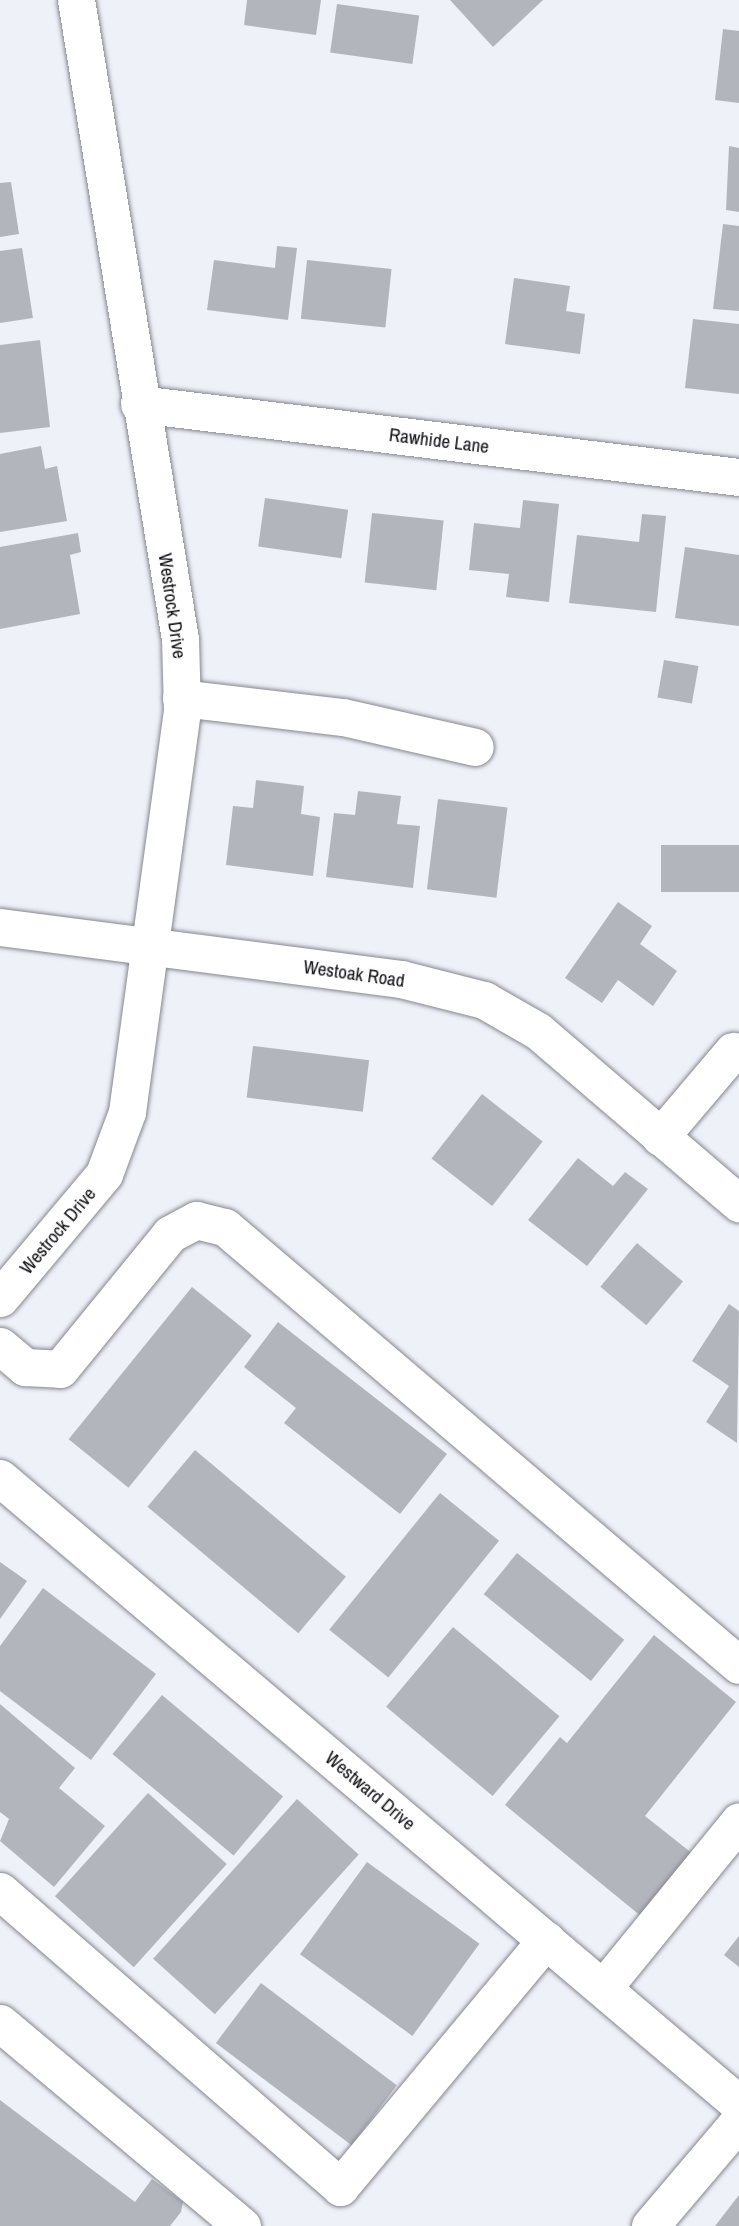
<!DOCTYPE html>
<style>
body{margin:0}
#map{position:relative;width:739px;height:2226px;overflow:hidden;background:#eff1f9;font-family:"Archivo Narrow",sans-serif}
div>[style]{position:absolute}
.building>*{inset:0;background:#b3b5bd;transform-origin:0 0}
.roads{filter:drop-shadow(0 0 2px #85878e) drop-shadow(0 0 2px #85878e)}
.minor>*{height:37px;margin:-18.5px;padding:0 18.5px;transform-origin:18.5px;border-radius:18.5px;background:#fff}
span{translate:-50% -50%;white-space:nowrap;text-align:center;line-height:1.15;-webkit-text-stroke:5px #fefefe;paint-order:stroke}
.street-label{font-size:19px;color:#111114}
</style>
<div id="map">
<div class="building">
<div style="clip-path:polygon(247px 0,321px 0,316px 35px,244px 25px)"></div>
<div style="clip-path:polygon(450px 0,543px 0,493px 47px)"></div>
<div style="left:337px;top:4px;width:83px;height:49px;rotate:8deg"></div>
<div style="clip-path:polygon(723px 29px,739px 31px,739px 103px,715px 100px)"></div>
<div style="clip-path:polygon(729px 146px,739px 148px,739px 212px,726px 210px)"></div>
<div style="clip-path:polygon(11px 182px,19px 234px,0 237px,0 183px)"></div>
<div style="clip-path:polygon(723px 224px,739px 226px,739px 311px,713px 309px)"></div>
<div style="clip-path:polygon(277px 246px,297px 248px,288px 320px,207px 310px,214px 260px,275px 268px)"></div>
<div style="clip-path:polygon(22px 248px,33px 318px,0 323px,0 251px)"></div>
<div style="left:307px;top:260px;width:85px;height:59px;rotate:6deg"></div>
<div style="clip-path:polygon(514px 278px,570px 286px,566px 311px,585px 314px,580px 354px,505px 344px)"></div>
<div style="clip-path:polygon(693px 319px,739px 324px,739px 394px,685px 388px)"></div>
<div style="clip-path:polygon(40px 340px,50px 427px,0 433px,0 345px)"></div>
<div style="clip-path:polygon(41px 446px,45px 469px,57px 466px,67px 521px,0 532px,0 454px)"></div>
<div style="left:265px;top:498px;width:84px;height:49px;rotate:8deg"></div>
<div style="clip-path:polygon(523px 500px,559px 504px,549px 602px,506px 597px,509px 574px,469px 570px,474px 523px,520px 528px)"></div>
<div style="left:372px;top:513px;width:72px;height:70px;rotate:6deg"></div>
<div style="clip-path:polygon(642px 514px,666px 516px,656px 612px,569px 603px,577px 535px,639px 542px)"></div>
<div style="clip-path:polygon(78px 533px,81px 552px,70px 555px,80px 614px,0 629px,0 547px)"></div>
<div style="clip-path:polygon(685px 547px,739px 555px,739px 626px,675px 618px)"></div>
<div style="left:664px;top:660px;width:35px;height:38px;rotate:10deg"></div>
<div style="clip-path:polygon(256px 780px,304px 786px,301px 814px,320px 817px,313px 876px,226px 865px,233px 806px,253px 808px)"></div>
<div style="clip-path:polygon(358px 791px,401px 796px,397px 824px,420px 826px,413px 888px,326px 877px,334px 813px,355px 815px)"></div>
<div style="left:438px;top:799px;width:70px;height:91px;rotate:7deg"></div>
<div style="left:739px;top:845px;width:47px;height:78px;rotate:90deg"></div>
<div style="clip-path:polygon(618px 902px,652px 926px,640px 944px,677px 971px,653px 1006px,618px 980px,602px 1003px,565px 978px)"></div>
<div style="left:253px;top:1046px;width:117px;height:52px;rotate:7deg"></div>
<div style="left:482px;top:1094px;width:77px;height:82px;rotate:38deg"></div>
<div style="clip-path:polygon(578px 1158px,613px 1186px,625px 1172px,648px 1189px,587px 1266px,528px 1220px)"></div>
<div style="left:637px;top:1243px;width:60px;height:57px;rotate:40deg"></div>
<div style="left:192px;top:1287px;width:77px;height:196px;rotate:39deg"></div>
<div style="clip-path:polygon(729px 1304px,739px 1311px,737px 1443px,706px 1422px,729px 1386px,692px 1361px)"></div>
<div style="clip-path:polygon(278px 1322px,447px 1454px,400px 1514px,284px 1423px,296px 1408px,244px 1367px)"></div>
<div style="left:195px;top:1450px;width:197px;height:74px;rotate:40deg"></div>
<div style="left:440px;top:1493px;width:76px;height:176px;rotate:39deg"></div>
<div style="left:517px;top:1553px;width:138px;height:53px;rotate:39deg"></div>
<div style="clip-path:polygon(0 1562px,27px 1581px,0 1619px)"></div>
<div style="clip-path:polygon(43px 1588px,156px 1674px,91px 1760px,0 1691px,0 1646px)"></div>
<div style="left:453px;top:1627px;width:139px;height:104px;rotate:40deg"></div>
<div style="clip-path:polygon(654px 1635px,736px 1702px,645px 1816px,698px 1858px,647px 1921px,505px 1805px,560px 1737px,567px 1743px)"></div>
<div style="left:162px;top:1695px;width:158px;height:77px;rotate:40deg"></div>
<div style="clip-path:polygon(0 1704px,75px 1768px,59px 1788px,105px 1826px,54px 1887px,0 1841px,9px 1819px,0 1812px)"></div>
<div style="left:148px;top:1793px;width:106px;height:139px;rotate:42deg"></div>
<div style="left:297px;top:1799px;width:83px;height:215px;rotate:42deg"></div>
<div style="left:367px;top:1862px;width:139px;height:114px;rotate:36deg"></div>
<div style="clip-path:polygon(739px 1936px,739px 1967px,724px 1955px)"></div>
<div style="left:261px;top:1983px;width:170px;height:75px;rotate:37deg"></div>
<div style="clip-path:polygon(0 2100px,135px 2202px,152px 2179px,183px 2202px,181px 2212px,170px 2226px,0 2226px)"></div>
<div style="clip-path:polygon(739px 2195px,739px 2226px,715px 2226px)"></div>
</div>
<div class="roads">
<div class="minor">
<div style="left:139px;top:404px;width:604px;rotate:6.94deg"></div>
<div style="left:181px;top:698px;width:163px;rotate:6.7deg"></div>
<div style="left:343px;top:717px;width:135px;rotate:12.8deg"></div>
<div style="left:0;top:927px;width:404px;rotate:7.4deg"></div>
<div style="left:401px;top:979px;width:86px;rotate:14.2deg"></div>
<div style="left:484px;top:1000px;width:62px;rotate:29.9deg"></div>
<div style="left:538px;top:1031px;width:265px;rotate:40.6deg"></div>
<div style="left:660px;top:1137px;width:113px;rotate:-49.7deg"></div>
<div style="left:0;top:1298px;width:162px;rotate:-50deg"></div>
<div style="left:104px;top:1174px;width:66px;rotate:-69.6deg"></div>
<div style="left:127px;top:1112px;width:406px;rotate:-82.2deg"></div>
<div style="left:182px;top:710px;width:71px;rotate:-91.6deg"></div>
<div style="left:180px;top:639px;width:647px;rotate:-99.24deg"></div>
<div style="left:0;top:1346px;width:33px;rotate:40deg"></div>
<div style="left:25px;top:1367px;width:35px;rotate:3deg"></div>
<div style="left:60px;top:1369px;width:174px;rotate:-50.8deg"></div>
<div style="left:170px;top:1234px;width:30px;rotate:-28deg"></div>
<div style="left:196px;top:1220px;width:30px;rotate:14deg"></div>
<div style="left:225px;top:1227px;width:675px;rotate:40.44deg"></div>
<div style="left:0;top:1478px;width:969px;rotate:40.27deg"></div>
<div style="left:0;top:1891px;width:451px;rotate:41deg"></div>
<div style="left:340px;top:2187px;width:322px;rotate:-50.2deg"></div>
<div style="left:603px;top:1988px;width:215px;rotate:-50.8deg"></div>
<div style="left:0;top:2023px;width:316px;rotate:40deg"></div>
<div style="left:650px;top:2226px;width:138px;rotate:-49.7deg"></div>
</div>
</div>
<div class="street-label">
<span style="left:439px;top:441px;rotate:7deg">Rawhide Lane</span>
<span style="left:172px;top:606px;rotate:82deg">Westrock Drive</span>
<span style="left:354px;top:974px;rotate:8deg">Westoak Road</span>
<span style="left:58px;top:1231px;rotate:-50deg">Westrock Drive</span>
<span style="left:370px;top:1791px;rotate:40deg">Westward Drive</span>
</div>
</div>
